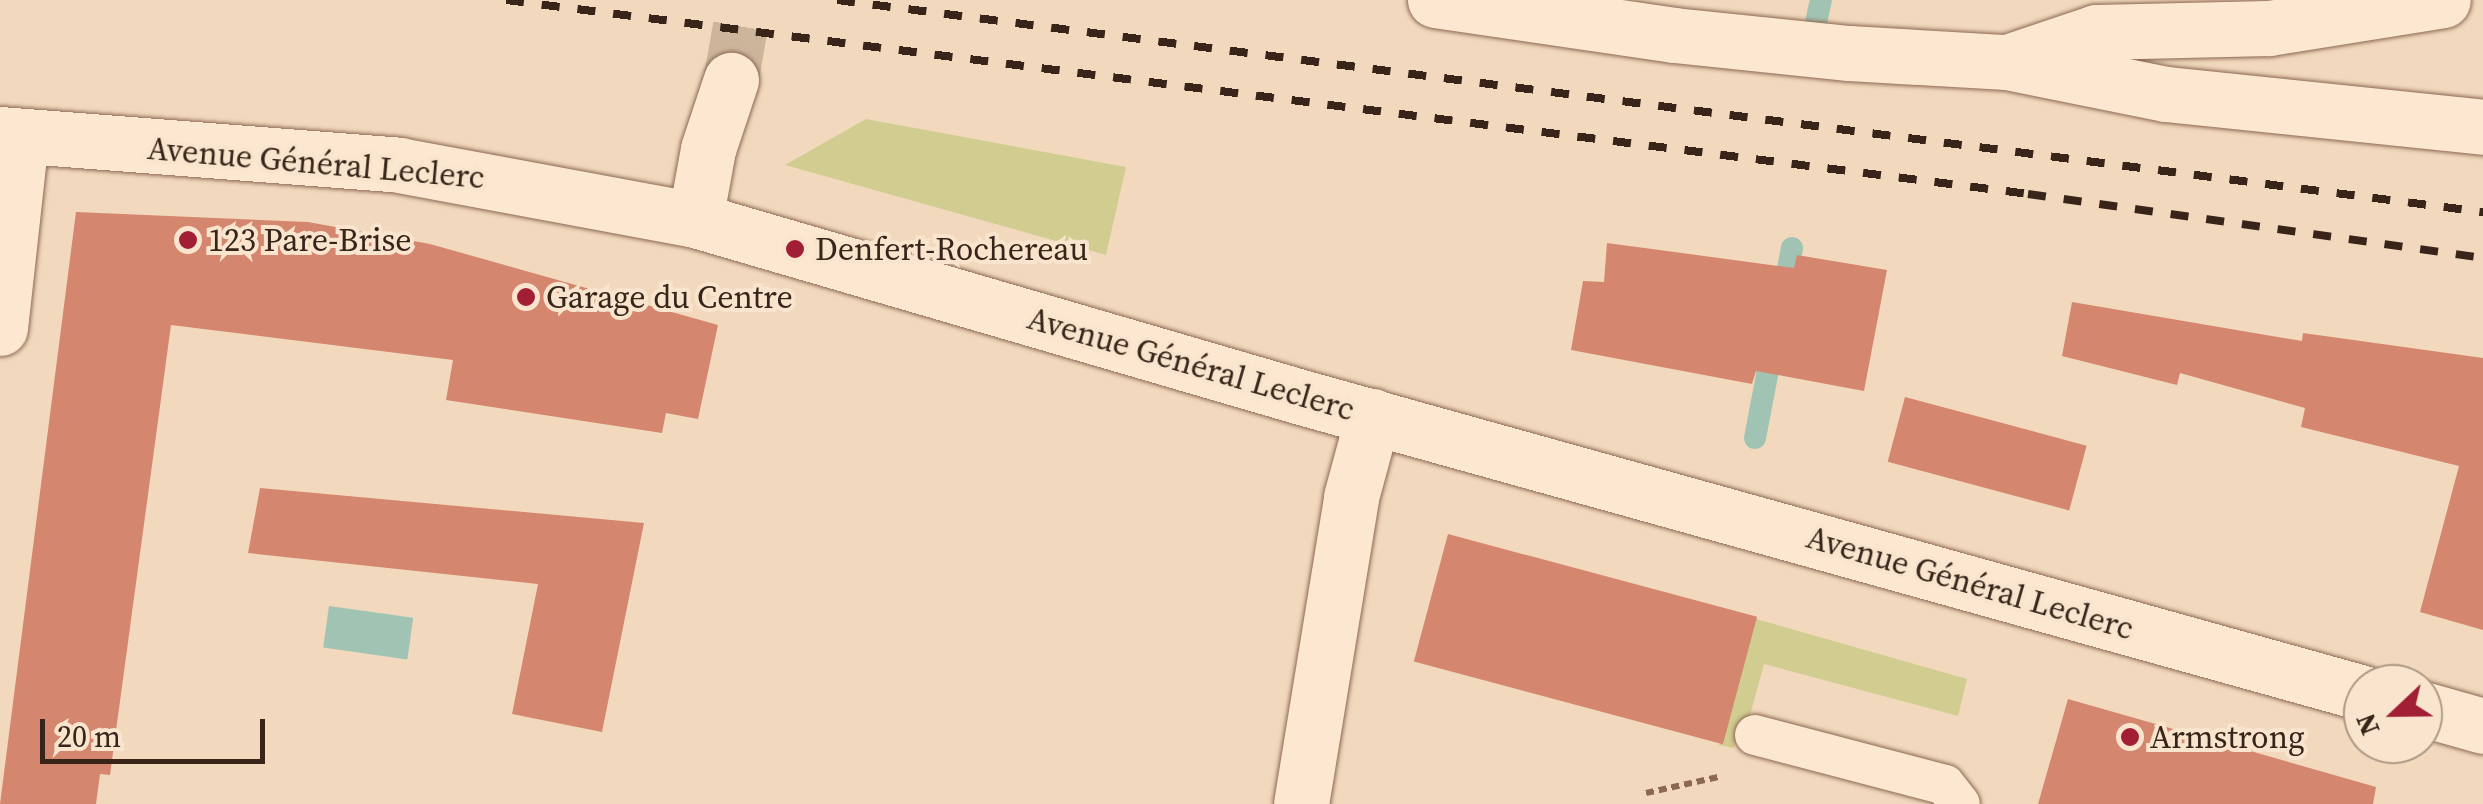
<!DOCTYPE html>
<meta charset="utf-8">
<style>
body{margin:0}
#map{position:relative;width:2483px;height:804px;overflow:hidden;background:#f2d9bd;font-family:"Source Serif 4",serif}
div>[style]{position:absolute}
.green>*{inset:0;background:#d1cd90}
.water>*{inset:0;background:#a1c3b3;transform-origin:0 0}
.stream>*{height:22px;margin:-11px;padding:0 11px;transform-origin:11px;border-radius:11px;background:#a1c3b3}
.building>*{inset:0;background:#d4876e;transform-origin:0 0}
.street-tunnel>*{height:55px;margin-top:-27.5px;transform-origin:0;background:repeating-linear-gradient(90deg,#cdb59c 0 55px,transparent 0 83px)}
.path>*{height:6px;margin-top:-3px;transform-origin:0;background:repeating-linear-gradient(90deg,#8c6854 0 8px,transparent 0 13px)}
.roads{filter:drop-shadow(0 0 2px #8c6854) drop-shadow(0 0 2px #8c6854)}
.lane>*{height:40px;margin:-20px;padding:0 20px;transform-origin:20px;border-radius:20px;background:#fce8d0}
.street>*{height:55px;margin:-27.5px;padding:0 27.5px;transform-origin:27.5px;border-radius:27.5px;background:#fce8d0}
.secondary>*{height:55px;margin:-27.5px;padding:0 27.5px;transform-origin:27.5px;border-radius:27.5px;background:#fce8d0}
.rail>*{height:8px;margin-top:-4px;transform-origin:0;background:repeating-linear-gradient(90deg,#39241a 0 18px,transparent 0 36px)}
.dots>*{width:28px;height:28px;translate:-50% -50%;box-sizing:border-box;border:5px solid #f9e5cd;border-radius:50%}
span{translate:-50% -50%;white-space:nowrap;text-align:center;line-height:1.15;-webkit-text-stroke:8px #f9e5cd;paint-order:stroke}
.street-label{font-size:32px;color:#39241a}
.poi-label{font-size:32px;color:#39241a}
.left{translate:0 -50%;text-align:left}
.north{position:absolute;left:2343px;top:664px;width:100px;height:100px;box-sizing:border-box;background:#f9e5cd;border:2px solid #ac9885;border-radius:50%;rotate:248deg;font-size:28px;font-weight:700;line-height:40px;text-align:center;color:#39241a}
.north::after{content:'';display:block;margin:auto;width:35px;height:45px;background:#a11e35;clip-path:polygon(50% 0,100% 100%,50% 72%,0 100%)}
.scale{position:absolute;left:40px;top:719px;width:225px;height:45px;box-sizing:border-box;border:5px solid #39241a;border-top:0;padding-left:12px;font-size:30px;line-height:35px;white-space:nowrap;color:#39241a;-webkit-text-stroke:8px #f9e5cd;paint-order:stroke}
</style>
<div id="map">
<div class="green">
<div style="clip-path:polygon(866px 119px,1126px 167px,1106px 255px,785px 165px)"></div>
<div style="clip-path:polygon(1756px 619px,1967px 679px,1958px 716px,1764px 664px,1749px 719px,1733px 748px,1719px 745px)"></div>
</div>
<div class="water">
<div style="left:329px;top:606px;width:85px;height:42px;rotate:8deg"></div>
</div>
<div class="stream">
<div style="left:1816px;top:23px;width:24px;rotate:-78deg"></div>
<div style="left:1782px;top:298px;width:51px;rotate:-78.7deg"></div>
<div style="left:1755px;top:438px;width:96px;rotate:-79.2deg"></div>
</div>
<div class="building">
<div style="clip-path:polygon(76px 212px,308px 222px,430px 244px,718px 325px,698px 419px,666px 413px,662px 433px,446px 400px,453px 360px,171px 325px,110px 775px,100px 774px,96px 804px,0 804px)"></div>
<div style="clip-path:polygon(1607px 243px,1794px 268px,1797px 255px,1887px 270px,1864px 391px,1756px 371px,1752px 384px,1571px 350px,1583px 281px,1604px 282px)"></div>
<div style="clip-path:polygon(2072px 302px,2302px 341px,2303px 333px,2483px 358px,2483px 630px,2420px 612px,2459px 466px,2301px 427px,2305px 408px,2180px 373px,2177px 385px,2062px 356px)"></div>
<div style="left:1905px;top:397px;width:188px;height:67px;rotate:15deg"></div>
<div style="clip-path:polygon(260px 488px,644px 523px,602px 732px,512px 714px,538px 584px,248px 553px)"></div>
<div style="left:1448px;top:534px;width:320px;height:132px;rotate:15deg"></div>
<div style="clip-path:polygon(2068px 699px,2376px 787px,2373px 804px,2038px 804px)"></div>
</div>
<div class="street-tunnel">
<div style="left:731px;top:80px;width:81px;rotate:-80.1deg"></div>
</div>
<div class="path">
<div style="left:1646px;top:793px;width:74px;rotate:-12.5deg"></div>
</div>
<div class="roads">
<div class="lane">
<div style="left:1755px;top:735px;width:196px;rotate:14.7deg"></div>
<div style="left:1945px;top:785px;width:24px;rotate:52deg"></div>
</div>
<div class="street">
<div style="left:1435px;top:0;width:242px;rotate:8.3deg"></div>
<div style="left:1674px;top:35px;width:176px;rotate:5.9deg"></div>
<div style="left:1849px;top:53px;width:158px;rotate:3.3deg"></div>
<div style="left:2007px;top:62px;width:162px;rotate:11.4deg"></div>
<div style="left:2166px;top:94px;width:319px;rotate:5.9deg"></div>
<div style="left:2010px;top:61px;width:91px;rotate:-18.6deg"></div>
<div style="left:2096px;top:32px;width:173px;rotate:-1.3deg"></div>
<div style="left:2269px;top:28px;width:176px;rotate:-9.1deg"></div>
<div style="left:695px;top:220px;width:72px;rotate:-79.6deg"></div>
<div style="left:708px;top:149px;width:73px;rotate:-71.6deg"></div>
<div style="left:0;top:328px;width:191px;rotate:-83.7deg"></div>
<div style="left:1301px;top:804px;width:311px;rotate:-80.7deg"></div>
<div style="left:1351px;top:497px;width:84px;rotate:-74.8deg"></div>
</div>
<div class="secondary">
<div style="left:0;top:134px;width:400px;rotate:4.4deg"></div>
<div style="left:399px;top:165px;width:301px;rotate:10.5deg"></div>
<div style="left:695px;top:220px;width:631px;rotate:16.28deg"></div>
<div style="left:1301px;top:397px;width:1102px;rotate:15.57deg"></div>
<div style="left:2423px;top:709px;width:62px;rotate:15.8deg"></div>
</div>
</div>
<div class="rail">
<div style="left:506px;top:0;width:1534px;rotate:7.26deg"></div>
<div style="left:2028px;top:194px;width:459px;rotate:8deg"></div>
<div style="left:837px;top:0;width:1660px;rotate:7.34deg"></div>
</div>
<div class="dots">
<div style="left:188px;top:240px;background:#a11e35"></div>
<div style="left:795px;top:249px;background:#a11e35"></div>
<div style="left:526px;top:297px;background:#a11e35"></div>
<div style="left:2130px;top:737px;background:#a11e35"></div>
</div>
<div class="street-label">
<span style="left:316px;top:163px;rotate:5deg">Avenue Général Leclerc</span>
<span style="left:1191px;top:364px;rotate:16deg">Avenue Général Leclerc</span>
<span style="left:1970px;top:583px;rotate:16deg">Avenue Général Leclerc</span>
</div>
<div class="poi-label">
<span class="left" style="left:208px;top:240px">123 Pare-Brise</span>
<span class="left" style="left:815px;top:249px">Denfert-Rochereau</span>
<span class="left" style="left:546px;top:297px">Garage du Centre</span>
<span class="left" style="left:2150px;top:737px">Armstrong</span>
</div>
<div class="north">N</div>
<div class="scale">20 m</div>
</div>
